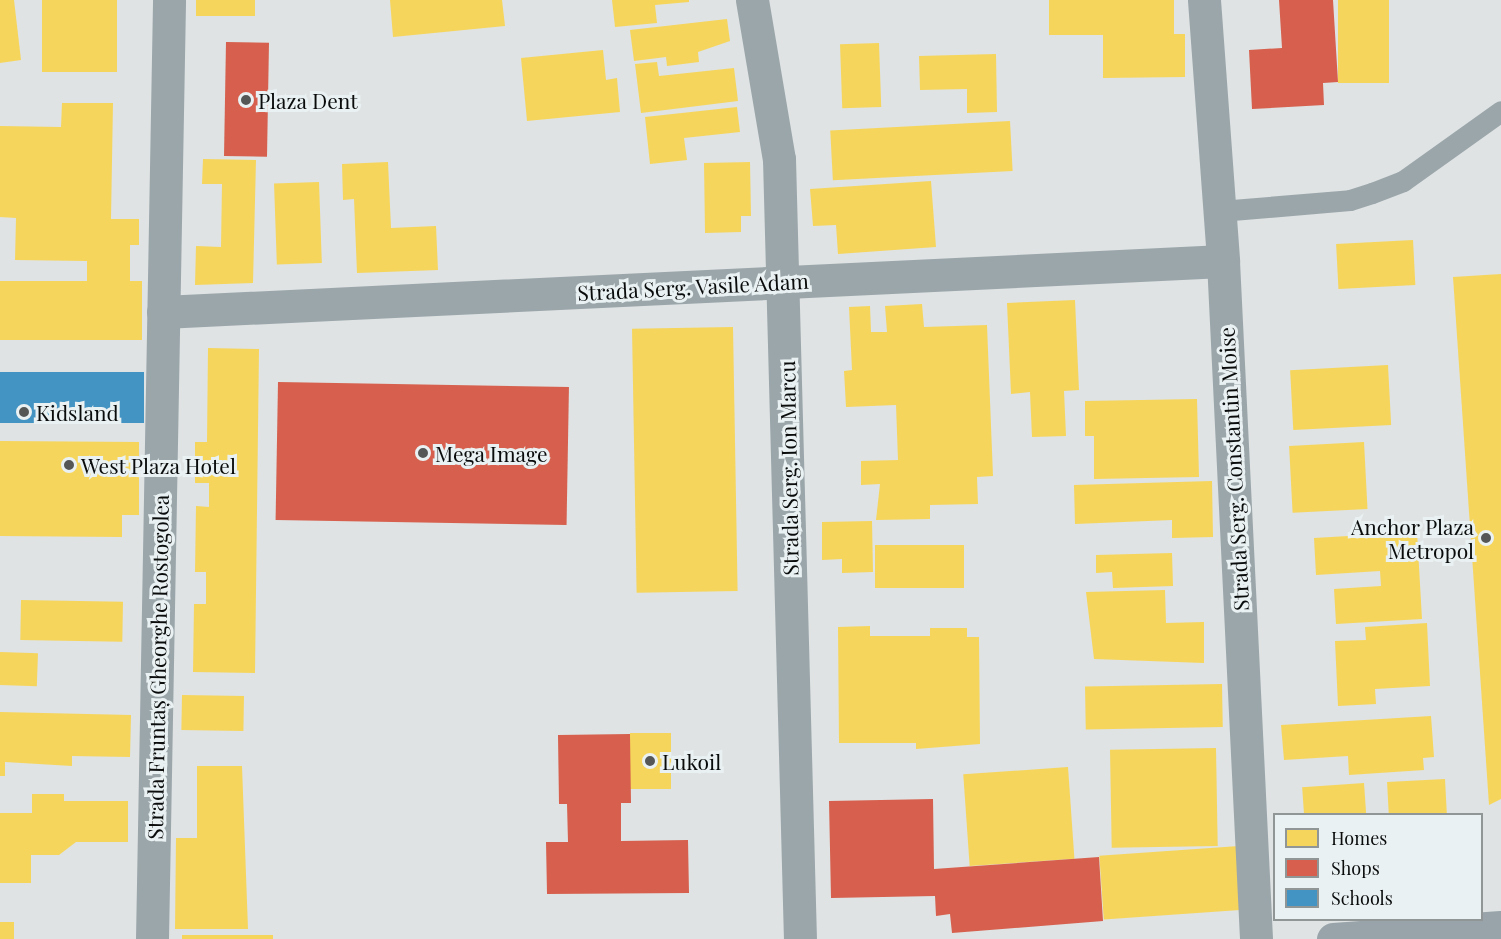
<!DOCTYPE html>
<meta charset="utf-8">
<style>
body{margin:0}
#map{position:relative;width:1501px;height:939px;overflow:hidden;background:#dfe3e3;font-family:"Playfair Display",serif}
div>[style]{position:absolute}
.homes>*{inset:0;background:#f6d55c;transform-origin:0 0}
.shops>*{inset:0;background:#d6604d;transform-origin:0 0}
.schools>*{inset:0;background:#4393c3;transform-origin:0 0}
.lane>*{height:21px;margin:-10.5px;padding:0 10.5px;transform-origin:10.5px;border-radius:10.5px;background:#9ba6ab}
.street>*{height:33px;margin:-16.5px;padding:0 16.5px;transform-origin:16.5px;border-radius:16.5px;background:#9ba6ab}
.secondary>*{height:33px;margin:-16.5px;padding:0 16.5px;transform-origin:16.5px;border-radius:16.5px;background:#98a4a9}
.dots>*{width:16px;height:16px;translate:-50% -50%;box-sizing:border-box;border:3px solid #eaf1f2;border-radius:50%}
span{translate:-50% -50%;white-space:nowrap;text-align:center;line-height:1.15;-webkit-text-stroke:6px #eaf1f2;paint-order:stroke}
.poi-label{font-size:21px;color:#0a0c0c}
.left{translate:0 -50%;text-align:left}
.right{translate:-100% -50%;text-align:right}
.street-label{font-size:21px;color:#0a0c0c}
.legend{position:absolute;left:1273px;top:813px;width:210px;height:108px;box-sizing:border-box;background:#eaf1f2;border:2px solid #909596;margin:0;padding:8px 10px;list-style:none;font-size:18px;color:#0a0c0c}
.legend li{display:flex;align-items:center;gap:12px;height:30px}
.legend b{width:30px;border:2px solid #909596}
</style>
<div id="map">
<div class="homes">
<div style="clip-path:polygon(0 0,14px 0,21px 60px,0 63px)"></div>
<div style="left:42px;top:0;width:75px;height:72px"></div>
<div style="left:196px;top:0;width:59px;height:16px"></div>
<div style="clip-path:polygon(390px 0,502px 0,505px 26px,393px 37px)"></div>
<div style="clip-path:polygon(612px 0,689px 0,689px 2px,655px 5px,657px 23px,615px 27px)"></div>
<div style="clip-path:polygon(1049px 0,1174px 0,1174px 34px,1185px 34px,1185px 77px,1103px 78px,1103px 35px,1049px 35px)"></div>
<div style="left:1338px;top:0;width:51px;height:83px"></div>
<div style="clip-path:polygon(727px 19px,730px 41px,698px 52px,699px 62px,667px 66px,666px 57px,634px 61px,630px 30px)"></div>
<div style="left:879px;top:43px;width:64px;height:39px;rotate:88deg"></div>
<div style="clip-path:polygon(603px 50px,606px 80px,617px 78px,620px 112px,527px 121px,521px 58px)"></div>
<div style="clip-path:polygon(996px 54px,997px 112px,967px 113px,967px 89px,920px 90px,919px 56px)"></div>
<div style="clip-path:polygon(657px 62px,659px 76px,734px 68px,738px 101px,641px 113px,635px 64px)"></div>
<div style="clip-path:polygon(62px 103px,113px 103px,111px 219px,139px 219px,139px 245px,130px 245px,130px 281px,142px 281px,142px 340px,0 340px,0 281px,87px 281px,87px 261px,15px 260px,16px 218px,0 217px,0 126px,61px 127px)"></div>
<div style="clip-path:polygon(737px 107px,740px 132px,684px 138px,687px 160px,650px 164px,645px 117px)"></div>
<div style="left:1010px;top:121px;width:50px;height:180px;rotate:87deg"></div>
<div style="clip-path:polygon(203px 159px,256px 160px,253px 283px,195px 285px,196px 246px,221px 247px,222px 184px,202px 184px)"></div>
<div style="clip-path:polygon(388px 162px,391px 228px,436px 226px,438px 270px,357px 273px,354px 199px,343px 200px,342px 164px)"></div>
<div style="clip-path:polygon(750px 162px,751px 216px,741px 216px,741px 232px,705px 233px,704px 163px)"></div>
<div style="clip-path:polygon(931px 181px,936px 247px,838px 254px,836px 225px,813px 226px,810px 189px)"></div>
<div style="left:319px;top:182px;width:81px;height:45px;rotate:88deg"></div>
<div style="left:1413px;top:240px;width:45px;height:77px;rotate:87deg"></div>
<div style="clip-path:polygon(1501px 274px,1501px 799px,1489px 805px,1453px 277px)"></div>
<div style="clip-path:polygon(1075px 300px,1079px 390px,1064px 391px,1066px 436px,1032px 437px,1030px 392px,1011px 394px,1007px 303px)"></div>
<div style="clip-path:polygon(922px 304px,924px 327px,987px 325px,993px 476px,977px 477px,978px 504px,930px 505px,930px 519px,876px 520px,880px 484px,861px 485px,861px 461px,898px 460px,896px 405px,846px 407px,844px 371px,852px 370px,849px 307px,870px 306px,871px 332px,887px 332px,885px 306px)"></div>
<div style="left:733px;top:327px;width:264px;height:101px;rotate:89deg"></div>
<div style="clip-path:polygon(208px 348px,259px 349px,255px 673px,193px 672px,194px 604px,206px 604px,206px 572px,195px 572px,196px 506px,209px 507px,209px 483px,195px 483px,195px 442px,207px 442px)"></div>
<div style="left:1388px;top:365px;width:60px;height:98px;rotate:87deg"></div>
<div style="clip-path:polygon(1197px 399px,1199px 477px,1094px 479px,1094px 436px,1085px 436px,1085px 401px)"></div>
<div style="clip-path:polygon(0 441px,139px 442px,139px 515px,122px 515px,122px 537px,0 536px)"></div>
<div style="left:1364px;top:442px;width:67px;height:75px;rotate:87deg"></div>
<div style="clip-path:polygon(1212px 481px,1213px 537px,1172px 538px,1172px 520px,1075px 524px,1074px 485px)"></div>
<div style="clip-path:polygon(872px 521px,873px 572px,842px 573px,842px 559px,822px 560px,822px 522px)"></div>
<div style="clip-path:polygon(1417px 532px,1422px 619px,1336px 624px,1334px 589px,1381px 586px,1380px 571px,1316px 575px,1314px 538px)"></div>
<div style="left:964px;top:545px;width:43px;height:89px;rotate:90deg"></div>
<div style="clip-path:polygon(1172px 553px,1173px 586px,1113px 588px,1112px 572px,1096px 573px,1096px 555px)"></div>
<div style="clip-path:polygon(1165px 590px,1166px 623px,1204px 622px,1204px 663px,1094px 659px,1086px 592px)"></div>
<div style="left:21px;top:600px;width:102px;height:40px;rotate:1deg"></div>
<div style="clip-path:polygon(1427px 623px,1430px 686px,1375px 689px,1376px 704px,1338px 706px,1335px 641px,1366px 640px,1365px 627px)"></div>
<div style="clip-path:polygon(870px 626px,870px 636px,930px 636px,930px 628px,967px 628px,967px 637px,979px 637px,980px 744px,916px 749px,916px 743px,839px 743px,838px 627px)"></div>
<div style="left:0;top:652px;width:38px;height:33px;rotate:2deg"></div>
<div style="left:1222px;top:684px;width:43px;height:137px;rotate:89deg"></div>
<div style="left:182px;top:695px;width:62px;height:35px;rotate:1deg"></div>
<div style="clip-path:polygon(0 712px,131px 715px,130px 757px,72px 756px,72px 766px,5px 762px,5px 776px,0 776px)"></div>
<div style="clip-path:polygon(1431px 716px,1434px 757px,1423px 758px,1424px 770px,1349px 775px,1348px 756px,1284px 760px,1281px 725px)"></div>
<div style="left:671px;top:733px;width:56px;height:41px;rotate:90deg"></div>
<div style="left:1216px;top:748px;width:98px;height:106px;rotate:89deg"></div>
<div style="clip-path:polygon(197px 766px,242px 766px,248px 929px,175px 929px,176px 838px,197px 838px)"></div>
<div style="left:1068px;top:767px;width:92px;height:105px;rotate:86deg"></div>
<div style="left:1445px;top:779px;width:35px;height:58px;rotate:87deg"></div>
<div style="left:1364px;top:783px;width:31px;height:62px;rotate:86deg"></div>
<div style="clip-path:polygon(32px 794px,64px 794px,64px 801px,128px 801px,128px 842px,76px 842px,59px 855px,31px 855px,31px 883px,0 883px,0 813px,32px 813px)"></div>
<div style="left:1239px;top:846px;width:64px;height:140px;rotate:86deg"></div>
<div style="left:0;top:922px;width:14px;height:17px"></div>
<div style="left:182px;top:935px;width:91px;height:4px"></div>
</div>
<div class="shops">
<div style="clip-path:polygon(1279px 0,1333px 0,1338px 82px,1323px 83px,1324px 105px,1252px 109px,1249px 50px,1282px 48px)"></div>
<div style="left:226px;top:42px;width:43px;height:114px;rotate:1deg"></div>
<div style="left:278px;top:382px;width:291px;height:138px;rotate:1deg"></div>
<div style="clip-path:polygon(630px 734px,631px 803px,621px 803px,621px 841px,688px 840px,689px 893px,547px 894px,546px 842px,568px 842px,567px 804px,559px 804px,558px 735px)"></div>
<div style="clip-path:polygon(933px 799px,934px 869px,1099px 857px,1103px 921px,952px 933px,950px 914px,936px 916px,935px 896px,831px 898px,829px 801px)"></div>
</div>
<div class="schools">
<div style="left:0;top:372px;width:144px;height:51px"></div>
</div>
<div class="lane">
<div style="left:1220px;top:211px;width:130px;rotate:-4.8deg"></div>
<div style="left:1350px;top:200px;width:23px;rotate:-18deg"></div>
<div style="left:1372px;top:193px;width:33px;rotate:-21deg"></div>
<div style="left:1403px;top:181px;width:120px;rotate:-35.5deg"></div>
</div>
<div class="street">
<div style="left:752px;top:0;width:161px;rotate:80.4deg"></div>
<div style="left:779px;top:159px;width:780px;rotate:88.46deg"></div>
<div style="left:1204px;top:0;width:262px;rotate:85.8deg"></div>
<div style="left:1223px;top:261px;width:679px;rotate:87.21deg"></div>
<div style="left:163px;top:312px;width:1061px;rotate:-2.75deg"></div>
<div style="left:152px;top:939px;width:939px;rotate:-88.96deg"></div>
</div>
<div class="secondary">
<div style="left:1333px;top:939px;width:168px;rotate:-4.1deg"></div>
</div>
<div class="dots">
<div style="left:246px;top:100px;background:#555757"></div>
<div style="left:24px;top:412px;background:#555757"></div>
<div style="left:423px;top:453px;background:#555757"></div>
<div style="left:69px;top:465px;background:#555757"></div>
<div style="left:1486px;top:538px;background:#555757"></div>
<div style="left:650px;top:761px;background:#555757"></div>
</div>
<div class="poi-label">
<span class="left" style="left:258px;top:100px">Plaza Dent</span>
<span class="left" style="left:36px;top:412px">Kidsland</span>
<span class="left" style="left:435px;top:453px">Mega Image</span>
<span class="left" style="left:81px;top:465px">West Plaza Hotel</span>
<span class="right" style="left:1474px;top:538px">Anchor Plaza<br>Metropol</span>
<span class="left" style="left:662px;top:761px">Lukoil</span>
</div>
<div class="street-label">
<span style="left:693px;top:286px;rotate:-3deg">Strada Serg. Vasile Adam</span>
<span style="left:788px;top:468px;rotate:-91deg">Strada Serg. Ion Marcu</span>
<span style="left:1233px;top:469px;rotate:-93deg">Strada Serg. Constantin Moise</span>
<span style="left:157px;top:667px;rotate:-89deg">Strada Fruntaș Gheorghe Rostogolea</span>
</div>
<ul class="legend">
<li><b style="height:16px;background:#f6d55c"></b>Homes</li>
<li><b style="height:16px;background:#d6604d"></b>Shops</li>
<li><b style="height:16px;background:#4393c3"></b>Schools</li>
</ul>
</div>
